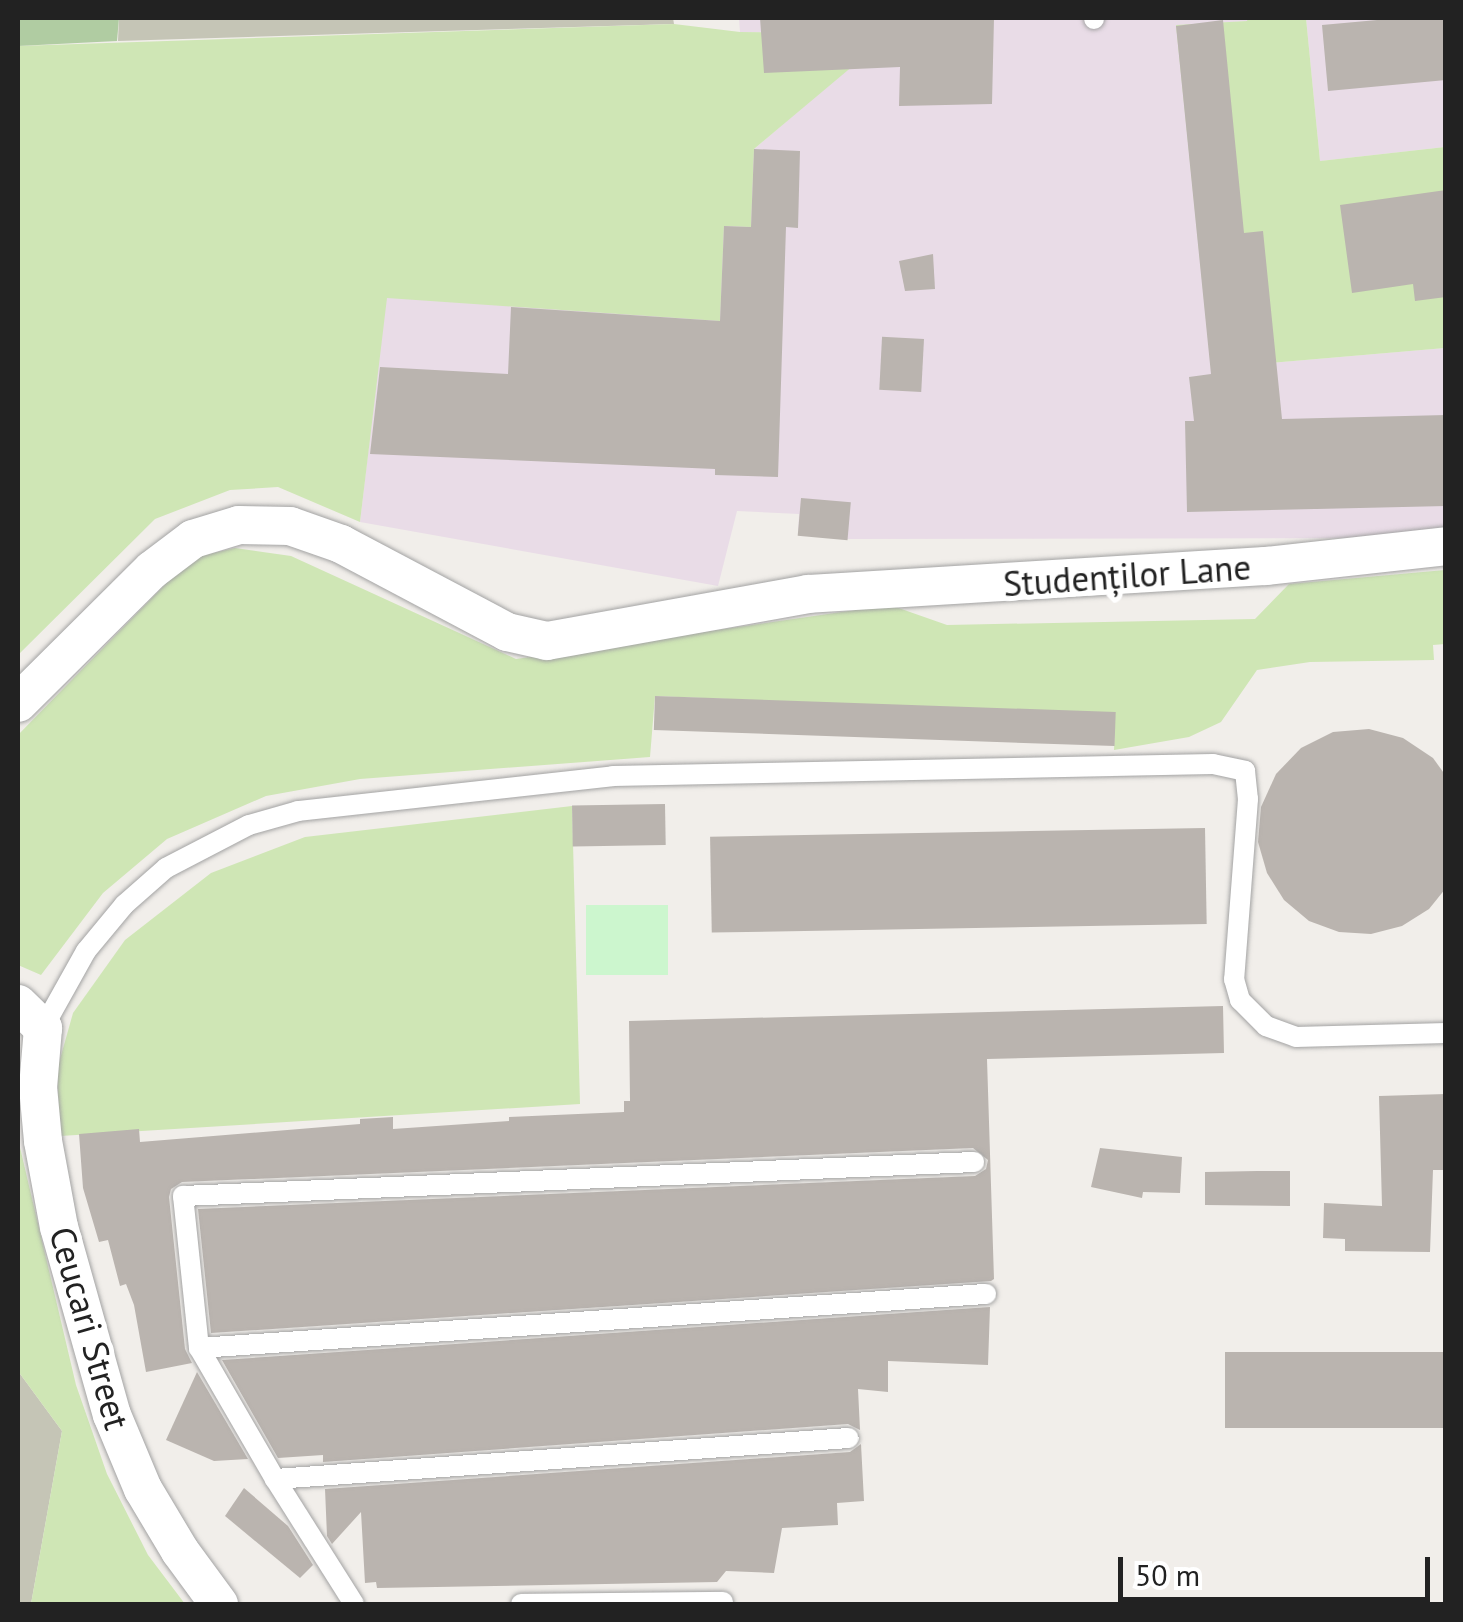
<!DOCTYPE html>
<meta charset="utf-8">
<style>
body{margin:0}
#map{position:relative;width:1463px;height:1622px;overflow:hidden;background:#f1eeea;font-family:"PT Sans",sans-serif}
div>[style]{position:absolute}
.industrial>*{inset:0;background:#e9dce7}
.construction>*{inset:0;background:#c5c5b6}
.grass>*{inset:0;background:#cfe6b5}
.forest>*{inset:0;background:#b0cca2}
.park>*{inset:0;background:#ccf6ce;transform-origin:0 0}
.building>*{inset:0;background:#bab4af;transform-origin:0 0}
.roads{filter:drop-shadow(0 0 2px #a3a3a3) drop-shadow(0 0 2px #a3a3a3)}
.service>*{height:20px;margin:-10px;padding:0 10px;transform-origin:10px;border-radius:10px;background:#fff}
.minor>*{height:38px;margin:-19px;padding:0 19px;transform-origin:19px;border-radius:19px;background:#fff}
span{translate:-50% -50%;white-space:nowrap;text-align:center;line-height:1.15;-webkit-text-stroke:10px #fff;paint-order:stroke}
.street-label{font-size:35px;color:#222}
.frame{position:absolute;inset:0;border:20px solid #222;pointer-events:none}
.scale{position:absolute;left:1118px;top:1557px;width:312px;height:45px;box-sizing:border-box;border:5px solid #222;border-top:0;padding-left:12px;font-size:30px;line-height:35px;white-space:nowrap;color:#222;-webkit-text-stroke:8px #fff;paint-order:stroke}
</style>
<div id="map">
<div class="industrial">
<div style="clip-path:polygon(739px 18px,1248px 18px,1248px 21px,1177px 26px,1211px 368px,1445px 348px,1445px 532px,1410px 538px,848px 539px,798px 535px,799px 514px,737px 511px,718px 586px,360px 522px,386px 298px,724px 226px,750px 227px,754px 149px,889px 34px,740px 32px)"></div>
<div style="clip-path:polygon(1306px 18px,1445px 18px,1445px 147px,1320px 161px)"></div>
</div>
<div class="construction">
<div style="clip-path:polygon(119px 18px,673px 18px,674px 24px,118px 41px)"></div>
<div style="clip-path:polygon(18px 1371px,62px 1431px,31px 1604px,18px 1604px)"></div>
</div>
<div class="grass">
<div style="clip-path:polygon(1248px 18px,1306px 18px,1320px 161px,1445px 147px,1445px 348px,1211px 368px,1176px 25px,1247px 21px)"></div>
<div style="clip-path:polygon(674px 24px,740px 32px,891px 34px,754px 149px,751px 227px,724px 226px,720px 321px,387px 298px,360px 522px,278px 487px,230px 490px,155px 519px,18px 655px,18px 46px)"></div>
<div style="clip-path:polygon(235px 548px,291px 556px,516px 659px,890px 605px,947px 625px,1255px 619px,1289px 584px,1445px 570px,1445px 644px,1433px 645px,1434px 660px,1310px 662px,1257px 670px,1221px 722px,1189px 737px,1114px 750px,1115px 715px,655px 696px,650px 757px,360px 779px,266px 796px,167px 839px,103px 893px,41px 975px,18px 965px,18px 735px,191px 558px)"></div>
<div style="clip-path:polygon(572px 806px,580px 1104px,60px 1136px,57px 1070px,73px 1013px,125px 940px,211px 873px,305px 837px)"></div>
<div style="clip-path:polygon(18px 1139px,76px 1385px,107px 1474px,148px 1555px,185px 1604px,31px 1604px,62px 1431px,18px 1371px)"></div>
</div>
<div class="forest">
<div style="clip-path:polygon(18px 18px,119px 18px,117px 41px,18px 46px)"></div>
</div>
<div class="park">
<div style="left:668px;top:905px;width:70px;height:82px;rotate:90deg"></div>
</div>
<div class="building">
<div style="clip-path:polygon(760px 18px,994px 18px,992px 104px,899px 106px,900px 67px,764px 73px)"></div>
<div style="clip-path:polygon(1399px 18px,1446px 18px,1446px 80px,1328px 91px,1322px 25px)"></div>
<div style="clip-path:polygon(1223px 20px,1244px 233px,1263px 231px,1282px 419px,1446px 415px,1446px 506px,1187px 512px,1185px 421px,1194px 421px,1189px 377px,1211px 374px,1176px 26px)"></div>
<div style="clip-path:polygon(754px 149px,800px 151px,798px 228px,786px 227px,778px 477px,715px 475px,715px 469px,370px 454px,380px 367px,508px 374px,511px 307px,720px 321px,724px 226px,751px 227px)"></div>
<div style="clip-path:polygon(1446px 190px,1446px 297px,1415px 301px,1413px 284px,1352px 293px,1340px 205px)"></div>
<div style="clip-path:polygon(933px 254px,935px 289px,905px 291px,899px 261px)"></div>
<div style="left:924px;top:339px;width:53px;height:42px;rotate:93deg"></div>
<div style="left:801px;top:498px;width:50px;height:38px;rotate:5deg"></div>
<div style="left:655px;top:696px;width:461px;height:34px;rotate:2deg"></div>
<div style="clip-path:polygon(1369px 729px,1403px 738px,1433px 758px,1446px 776px,1446px 888px,1429px 909px,1402px 926px,1371px 934px,1339px 932px,1309px 921px,1284px 900px,1267px 873px,1258px 842px,1261px 807px,1276px 774px,1301px 748px,1333px 732px)"></div>
<div style="left:665px;top:804px;width:41px;height:93px;rotate:89deg"></div>
<div style="left:1205px;top:828px;width:96px;height:495px;rotate:89deg"></div>
<div style="clip-path:polygon(1223px 1006px,1224px 1053px,987px 1059px,994px 1279px,991px 1281px,211px 1333px,198px 1209px,975px 1176px,986px 1169px,988px 1160px,973px 1148px,182px 1182px,171px 1189px,169px 1197px,185px 1349px,192px 1363px,146px 1372px,134px 1305px,126px 1284px,120px 1286px,108px 1240px,99px 1242px,83px 1188px,79px 1134px,139px 1129px,140px 1142px,360px 1124px,360px 1119px,393px 1117px,393px 1129px,509px 1121px,509px 1117px,624px 1112px,624px 1101px,630px 1101px,629px 1021px)"></div>
<div style="clip-path:polygon(1446px 1094px,1446px 1170px,1433px 1170px,1430px 1252px,1345px 1251px,1345px 1239px,1323px 1238px,1324px 1203px,1382px 1206px,1379px 1096px)"></div>
<div style="clip-path:polygon(1100px 1148px,1182px 1157px,1180px 1193px,1143px 1192px,1142px 1198px,1091px 1187px)"></div>
<div style="clip-path:polygon(1257px 1171px,1290px 1171px,1290px 1206px,1205px 1205px,1205px 1172px)"></div>
<div style="clip-path:polygon(990px 1307px,988px 1365px,888px 1361px,888px 1392px,858px 1389px,860px 1430px,848px 1424px,323px 1462px,323px 1455px,278px 1458px,222px 1360px)"></div>
<div style="left:1446px;top:1352px;width:76px;height:221px;rotate:90deg"></div>
<div style="clip-path:polygon(197px 1372px,248px 1459px,214px 1461px,166px 1440px)"></div>
<div style="clip-path:polygon(861px 1444px,864px 1501px,837px 1503px,838px 1525px,782px 1528px,774px 1573px,726px 1571px,717px 1582px,377px 1588px,376px 1582px,365px 1583px,361px 1512px,332px 1544px,327px 1536px,325px 1489px,850px 1452px)"></div>
<div style="clip-path:polygon(244px 1488px,288px 1526px,313px 1565px,300px 1578px,225px 1516px)"></div>
</div>
<div class="roads">
<div class="service">
<div style="left:1094px;top:18px;width:1px;rotate:90deg"></div>
<div style="left:43px;top:1028px;width:88px;rotate:-60.8deg"></div>
<div style="left:86px;top:951px;width:60px;rotate:-50.4deg"></div>
<div style="left:124px;top:905px;width:56px;rotate:-41.4deg"></div>
<div style="left:166px;top:868px;width:93px;rotate:-27.4deg"></div>
<div style="left:249px;top:825px;width:51px;rotate:-15.9deg"></div>
<div style="left:298px;top:811px;width:317px;rotate:-6.3deg"></div>
<div style="left:613px;top:776px;width:600px;rotate:-1.15deg"></div>
<div style="left:1213px;top:764px;width:33px;rotate:12deg"></div>
<div style="left:1245px;top:771px;width:28px;rotate:84deg"></div>
<div style="left:1248px;top:799px;width:181px;rotate:94.4deg"></div>
<div style="left:1234px;top:979px;width:22px;rotate:74deg"></div>
<div style="left:1240px;top:1000px;width:37px;rotate:45deg"></div>
<div style="left:1266px;top:1026px;width:32px;rotate:20deg"></div>
<div style="left:1296px;top:1037px;width:150px;rotate:-1.5deg"></div>
<div style="left:199px;top:1348px;width:153px;rotate:-96deg"></div>
<div style="left:183px;top:1196px;width:792px;rotate:-2.46deg"></div>
<div style="left:275px;top:1479px;width:151px;rotate:-120.1deg"></div>
<div style="left:199px;top:1348px;width:789px;rotate:-3.93deg"></div>
<div style="left:354px;top:1604px;width:148px;rotate:-122.3deg"></div>
<div style="left:275px;top:1479px;width:575px;rotate:-4.09deg"></div>
<div style="left:521px;top:1604px;width:202px;rotate:-0.6deg"></div>
</div>
<div class="minor">
<div style="left:18px;top:703px;width:189px;rotate:-44.8deg"></div>
<div style="left:152px;top:570px;width:51px;rotate:-37.1deg"></div>
<div style="left:193px;top:539px;width:48px;rotate:-16.9deg"></div>
<div style="left:239px;top:525px;width:51px;rotate:1.1deg"></div>
<div style="left:290px;top:526px;width:54px;rotate:19.4deg"></div>
<div style="left:341px;top:544px;width:188px;rotate:27.9deg"></div>
<div style="left:507px;top:632px;width:41px;rotate:12.7deg"></div>
<div style="left:547px;top:641px;width:265px;rotate:-10.2deg"></div>
<div style="left:808px;top:594px;width:459px;rotate:-3.5deg"></div>
<div style="left:1266px;top:566px;width:181px;rotate:-6.3deg"></div>
<div style="left:18px;top:1004px;width:35px;rotate:44deg"></div>
<div style="left:43px;top:1028px;width:59px;rotate:94.8deg"></div>
<div style="left:38px;top:1087px;width:54px;rotate:84.7deg"></div>
<div style="left:43px;top:1141px;width:87px;rotate:79.5deg"></div>
<div style="left:59px;top:1227px;width:195px;rotate:74.3deg"></div>
<div style="left:112px;top:1415px;width:80px;rotate:67.3deg"></div>
<div style="left:143px;top:1489px;width:72px;rotate:59.2deg"></div>
<div style="left:180px;top:1551px;width:66px;rotate:53.7deg"></div>
</div>
</div>
<div class="street-label">
<span style="left:1127px;top:575px;rotate:-4deg">Studenților Lane</span>
<span style="left:90px;top:1328px;rotate:74deg">Ceucari Street</span>
</div>
<div class="frame"></div>
<div class="scale">50 m</div>
</div>
